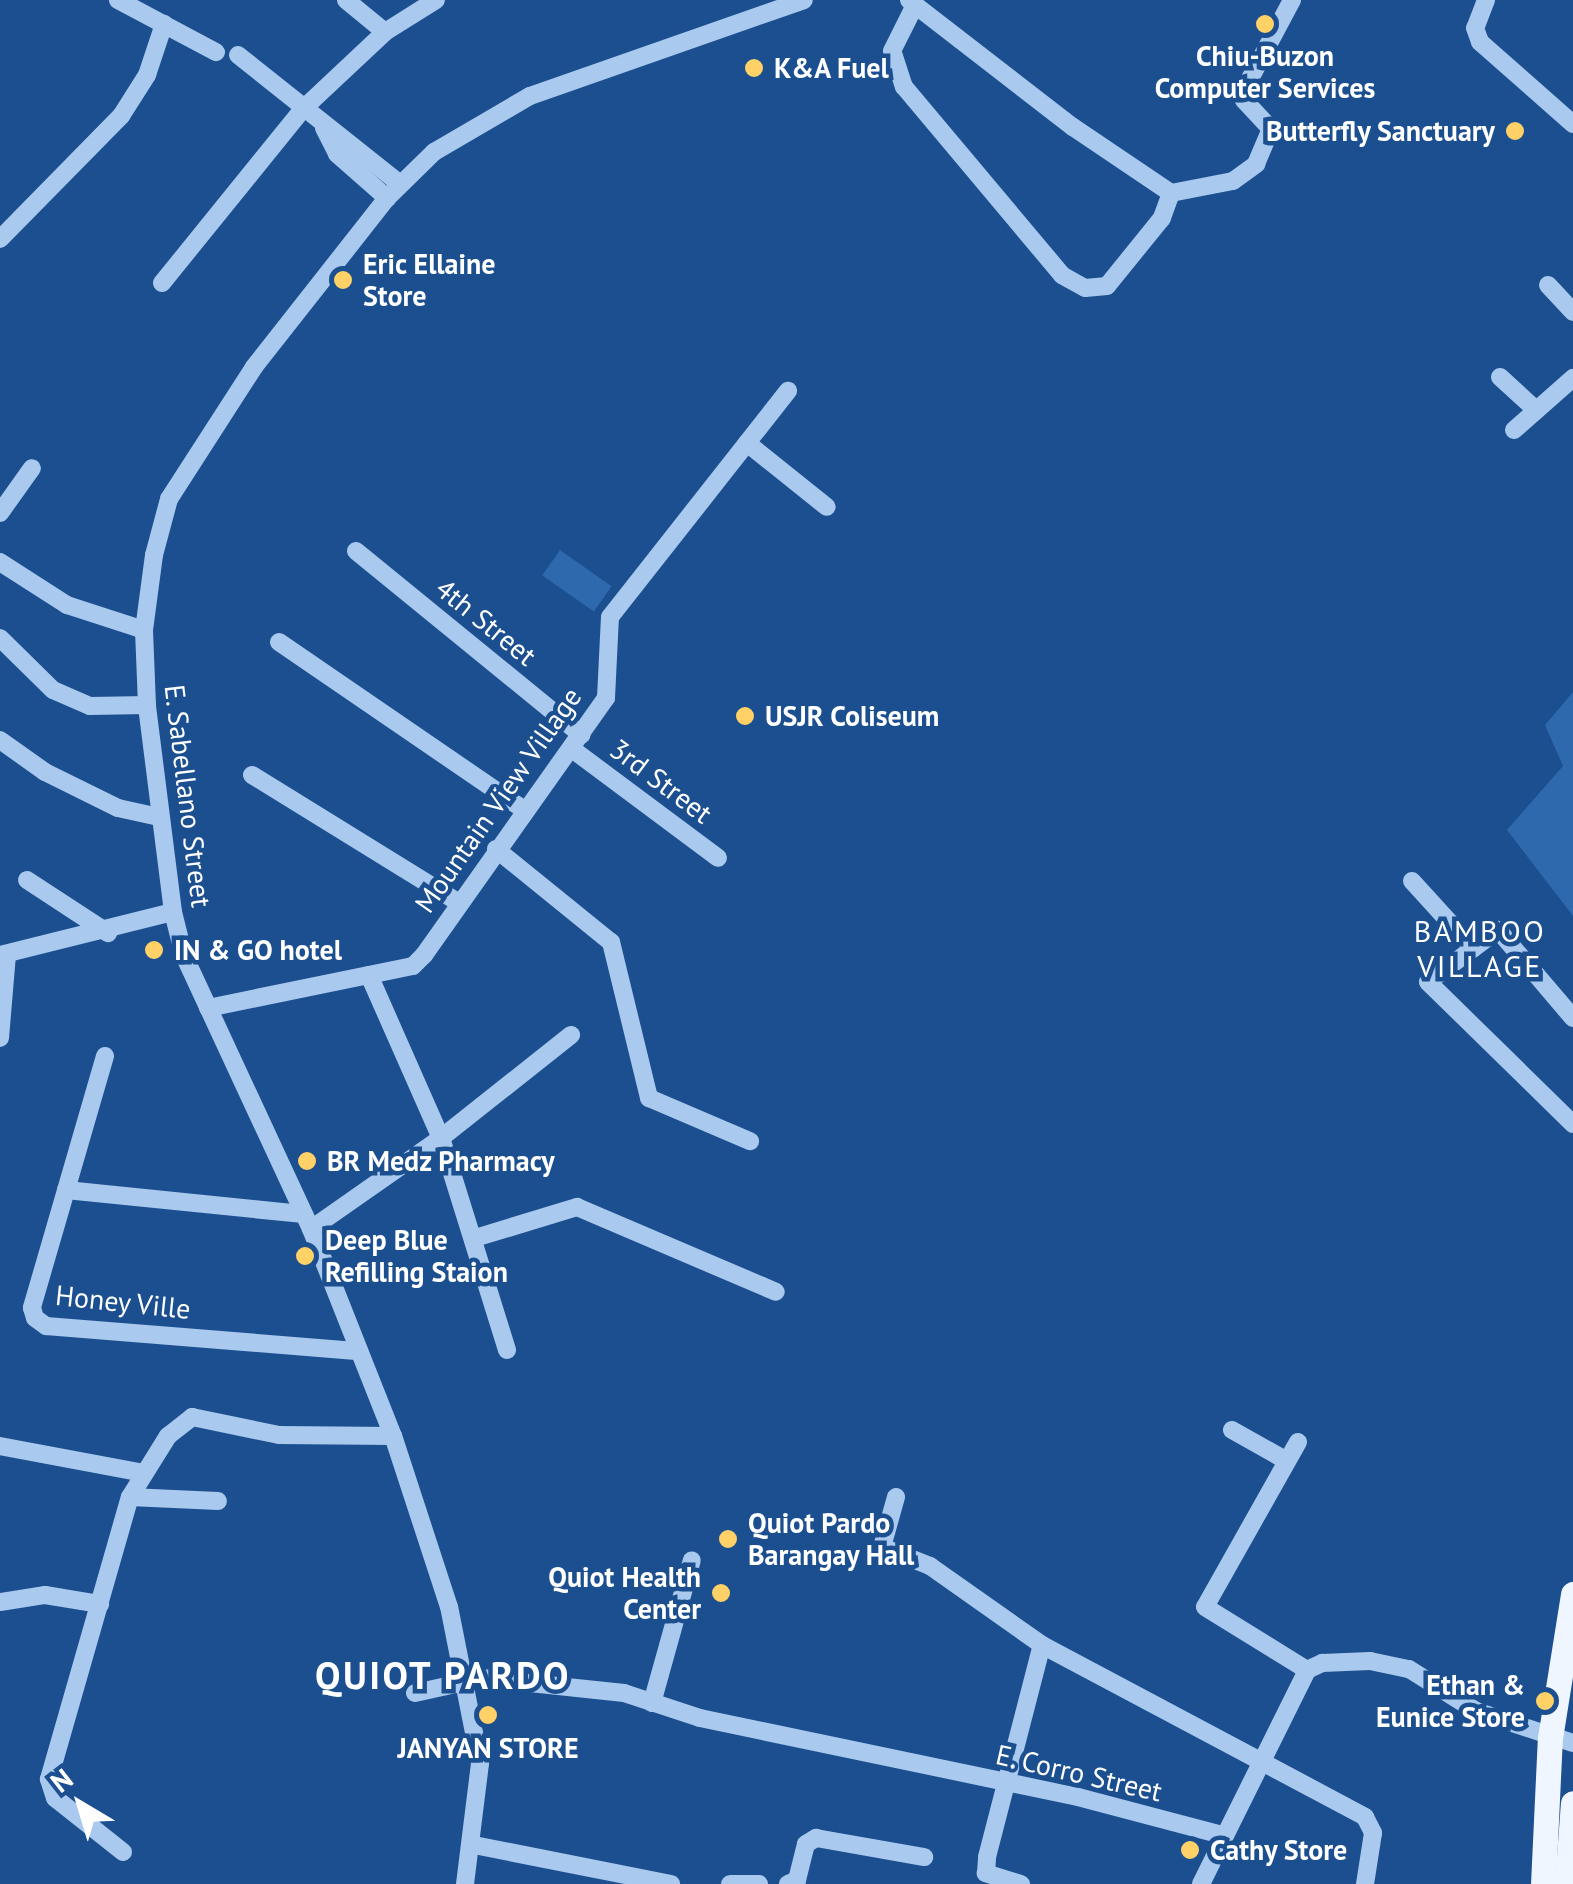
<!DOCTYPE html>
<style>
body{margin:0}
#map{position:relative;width:1573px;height:1884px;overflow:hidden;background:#1b4f8f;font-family:"PT Sans",sans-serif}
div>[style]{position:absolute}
.green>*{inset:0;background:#2e69ad;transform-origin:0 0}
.minor>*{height:18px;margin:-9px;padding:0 9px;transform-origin:9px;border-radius:9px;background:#a9c9ee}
.major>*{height:25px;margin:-12.5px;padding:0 12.5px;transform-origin:12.5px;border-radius:12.5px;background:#f0f6ff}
.dots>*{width:28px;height:28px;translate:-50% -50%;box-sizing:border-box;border:5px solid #1b4f8f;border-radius:50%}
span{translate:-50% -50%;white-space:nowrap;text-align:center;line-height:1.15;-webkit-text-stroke:9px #1b4f8f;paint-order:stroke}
.poi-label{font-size:28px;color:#fff;font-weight:700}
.left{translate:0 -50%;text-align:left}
.right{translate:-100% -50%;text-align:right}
.street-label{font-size:28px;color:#fff}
.neighbourhood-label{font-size:30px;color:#fff;letter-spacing:2.5px}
.district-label{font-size:38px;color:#fff;font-weight:700;letter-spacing:2.5px}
.north{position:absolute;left:30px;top:1754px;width:100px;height:100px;-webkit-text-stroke:8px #1b4f8f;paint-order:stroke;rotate:322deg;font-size:28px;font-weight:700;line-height:40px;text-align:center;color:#fff}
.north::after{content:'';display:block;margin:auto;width:35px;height:45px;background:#fff;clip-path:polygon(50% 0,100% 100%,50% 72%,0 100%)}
</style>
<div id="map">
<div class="green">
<div style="left:560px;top:550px;width:63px;height:31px;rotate:35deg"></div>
<div style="clip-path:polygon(1573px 692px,1573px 916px,1507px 830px,1563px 766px,1545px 725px)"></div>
</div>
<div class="minor">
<div style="left:118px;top:0;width:111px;rotate:28deg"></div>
<div style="left:346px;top:0;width:50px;rotate:39.4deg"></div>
<div style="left:909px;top:0;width:8px;rotate:40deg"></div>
<div style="left:915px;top:5px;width:200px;rotate:37.7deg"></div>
<div style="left:1073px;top:127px;width:118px;rotate:34deg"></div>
<div style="left:1171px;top:193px;width:27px;rotate:110deg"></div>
<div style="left:1162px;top:218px;width:87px;rotate:129deg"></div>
<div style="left:1107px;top:286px;width:22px;rotate:175deg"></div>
<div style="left:1085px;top:288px;width:26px;rotate:-151deg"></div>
<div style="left:1062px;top:275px;width:246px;rotate:-130deg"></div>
<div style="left:904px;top:87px;width:38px;rotate:-108deg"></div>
<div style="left:892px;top:51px;width:51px;rotate:-63.4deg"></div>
<div style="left:1486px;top:0;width:30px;rotate:111deg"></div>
<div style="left:1475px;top:28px;width:15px;rotate:70deg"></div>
<div style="left:1480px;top:42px;width:124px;rotate:41.4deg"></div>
<div style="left:238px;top:55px;width:207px;rotate:38.5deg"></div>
<div style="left:324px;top:128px;width:29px;rotate:63deg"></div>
<div style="left:337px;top:154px;width:67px;rotate:41.3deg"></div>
<div style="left:1171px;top:193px;width:63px;rotate:-11deg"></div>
<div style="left:1233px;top:181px;width:29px;rotate:-36deg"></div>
<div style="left:1256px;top:164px;width:38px;rotate:-67deg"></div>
<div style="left:1271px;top:129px;width:40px;rotate:-133deg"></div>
<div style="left:1244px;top:100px;width:10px;rotate:-90deg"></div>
<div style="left:1244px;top:90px;width:102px;rotate:-61.9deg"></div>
<div style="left:0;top:239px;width:173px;rotate:-45.5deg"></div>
<div style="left:121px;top:116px;width:49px;rotate:-57.6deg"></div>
<div style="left:147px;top:75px;width:54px;rotate:-71.6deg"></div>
<div style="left:162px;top:283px;width:224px;rotate:-51deg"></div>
<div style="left:303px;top:109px;width:112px;rotate:-43.2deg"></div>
<div style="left:385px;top:32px;width:60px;rotate:-32.1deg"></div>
<div style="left:1548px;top:285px;width:37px;rotate:47deg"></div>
<div style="left:1500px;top:377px;width:49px;rotate:42.5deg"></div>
<div style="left:1514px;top:430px;width:79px;rotate:-41.4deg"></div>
<div style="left:747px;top:443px;width:102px;rotate:38.7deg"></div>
<div style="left:0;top:513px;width:55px;rotate:-54.6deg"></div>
<div style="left:356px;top:551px;width:291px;rotate:39.2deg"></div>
<div style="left:0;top:562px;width:80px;rotate:32.7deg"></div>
<div style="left:67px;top:605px;width:81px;rotate:18deg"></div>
<div style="left:0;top:638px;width:74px;rotate:44.5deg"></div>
<div style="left:53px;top:690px;width:40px;rotate:23.4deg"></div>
<div style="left:90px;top:706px;width:57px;rotate:-1deg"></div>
<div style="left:279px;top:642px;width:299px;rotate:34.4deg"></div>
<div style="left:0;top:740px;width:55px;rotate:35.4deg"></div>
<div style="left:45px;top:772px;width:81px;rotate:26.3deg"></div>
<div style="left:118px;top:808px;width:42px;rotate:12.4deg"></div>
<div style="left:572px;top:749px;width:182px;rotate:36.7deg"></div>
<div style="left:252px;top:775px;width:243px;rotate:31.7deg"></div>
<div style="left:496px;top:849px;width:148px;rotate:39deg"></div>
<div style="left:611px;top:942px;width:161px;rotate:76.3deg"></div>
<div style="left:649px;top:1098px;width:110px;rotate:23.1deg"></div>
<div style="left:27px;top:880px;width:97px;rotate:33.2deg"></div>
<div style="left:1412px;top:881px;width:91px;rotate:47.7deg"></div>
<div style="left:0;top:955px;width:178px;rotate:-14deg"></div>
<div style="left:369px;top:975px;width:178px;rotate:66.2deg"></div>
<div style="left:441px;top:1138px;width:222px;rotate:72.7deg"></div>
<div style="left:208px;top:1008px;width:209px;rotate:-11.6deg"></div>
<div style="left:413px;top:966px;width:16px;rotate:-45deg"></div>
<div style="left:424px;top:955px;width:315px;rotate:-54.7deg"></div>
<div style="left:606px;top:698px;width:81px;rotate:-87.2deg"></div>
<div style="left:610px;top:617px;width:288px;rotate:-51.8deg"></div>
<div style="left:1573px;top:1018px;width:116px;rotate:-130.4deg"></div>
<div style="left:1498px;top:930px;width:87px;rotate:143.4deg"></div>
<div style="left:1428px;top:982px;width:203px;rotate:44.4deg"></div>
<div style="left:0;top:1038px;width:84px;rotate:-85.2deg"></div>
<div style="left:105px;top:1056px;width:262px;rotate:106.2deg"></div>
<div style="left:32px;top:1308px;width:10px;rotate:73deg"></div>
<div style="left:35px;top:1318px;width:14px;rotate:36deg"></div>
<div style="left:46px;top:1326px;width:314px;rotate:4.6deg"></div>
<div style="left:66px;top:1190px;width:239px;rotate:5.8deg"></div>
<div style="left:311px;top:1229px;width:159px;rotate:-35deg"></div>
<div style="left:441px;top:1138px;width:166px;rotate:-38.4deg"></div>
<div style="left:475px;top:1238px;width:107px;rotate:-16.9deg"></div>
<div style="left:577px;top:1207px;width:216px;rotate:23.1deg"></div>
<div style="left:1232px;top:1430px;width:63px;rotate:29.4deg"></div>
<div style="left:1298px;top:1442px;width:189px;rotate:119.4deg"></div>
<div style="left:1205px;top:1607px;width:120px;rotate:31.7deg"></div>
<div style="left:0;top:1446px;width:147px;rotate:10.6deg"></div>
<div style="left:130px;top:1497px;width:88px;rotate:2.6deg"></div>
<div style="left:896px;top:1497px;width:52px;rotate:105.6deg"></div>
<div style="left:882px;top:1547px;width:52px;rotate:21.6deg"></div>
<div style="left:930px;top:1566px;width:137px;rotate:35.2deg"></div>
<div style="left:1042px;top:1645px;width:366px;rotate:28deg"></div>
<div style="left:1365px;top:1817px;width:18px;rotate:63deg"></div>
<div style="left:1373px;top:1833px;width:52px;rotate:98.9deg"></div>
<div style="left:0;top:1602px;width:46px;rotate:-8.8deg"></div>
<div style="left:45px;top:1595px;width:56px;rotate:9.3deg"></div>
<div style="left:463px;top:1676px;width:162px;rotate:6deg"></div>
<div style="left:624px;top:1693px;width:80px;rotate:18.2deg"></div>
<div style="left:700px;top:1718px;width:386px;rotate:11.8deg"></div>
<div style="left:1078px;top:1797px;width:149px;rotate:14.8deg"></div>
<div style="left:415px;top:1693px;width:51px;rotate:-12.4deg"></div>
<div style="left:652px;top:1703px;width:148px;rotate:-74.4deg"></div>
<div style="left:474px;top:1845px;width:201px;rotate:11.2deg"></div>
<div style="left:123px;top:1852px;width:87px;rotate:-141.5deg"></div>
<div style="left:55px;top:1798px;width:20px;rotate:-108deg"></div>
<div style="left:49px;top:1779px;width:293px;rotate:-74deg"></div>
<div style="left:130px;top:1497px;width:72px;rotate:-58.1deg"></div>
<div style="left:168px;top:1436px;width:31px;rotate:-38deg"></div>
<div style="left:192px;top:1417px;width:89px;rotate:11.7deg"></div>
<div style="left:279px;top:1435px;width:114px;rotate:0.5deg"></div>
<div style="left:465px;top:1884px;width:122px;rotate:-82.9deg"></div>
<div style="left:480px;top:1763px;width:159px;rotate:-101.2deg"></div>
<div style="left:449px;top:1607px;width:180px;rotate:-108.1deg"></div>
<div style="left:393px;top:1436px;width:223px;rotate:-111.6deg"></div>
<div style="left:311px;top:1229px;width:301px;rotate:-114.9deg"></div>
<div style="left:184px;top:956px;width:45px;rotate:-104deg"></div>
<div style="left:173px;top:912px;width:209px;rotate:-97.2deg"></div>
<div style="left:147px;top:705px;width:75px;rotate:-92.3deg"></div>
<div style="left:144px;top:630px;width:76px;rotate:-82.4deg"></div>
<div style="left:154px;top:555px;width:58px;rotate:-75deg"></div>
<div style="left:169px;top:499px;width:157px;rotate:-57.2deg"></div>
<div style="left:254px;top:367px;width:215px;rotate:-51.8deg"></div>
<div style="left:387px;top:198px;width:66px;rotate:-44.4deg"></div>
<div style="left:434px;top:152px;width:111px;rotate:-30.3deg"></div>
<div style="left:530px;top:96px;width:290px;rotate:-19.3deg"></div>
<div style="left:730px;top:1884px;width:29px"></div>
<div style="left:788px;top:1884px;width:10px;rotate:-24deg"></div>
<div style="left:797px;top:1880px;width:37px;rotate:-76deg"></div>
<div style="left:806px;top:1844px;width:12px;rotate:-31deg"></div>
<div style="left:816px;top:1838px;width:110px;rotate:10deg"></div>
<div style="left:1021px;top:1884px;width:37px;rotate:-163deg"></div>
<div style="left:986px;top:1873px;width:16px;rotate:-86deg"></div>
<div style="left:987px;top:1857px;width:219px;rotate:-75.5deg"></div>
<div style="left:1201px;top:1884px;width:239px;rotate:-63.6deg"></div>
<div style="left:1307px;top:1670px;width:17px;rotate:-25deg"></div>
<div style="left:1322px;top:1663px;width:48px;rotate:-2.4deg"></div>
<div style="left:1370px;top:1661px;width:40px;rotate:12deg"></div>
<div style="left:1409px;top:1669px;width:79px;rotate:32.1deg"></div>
<div style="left:1476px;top:1711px;width:102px;rotate:18.3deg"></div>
</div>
<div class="major">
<div style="left:1543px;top:1884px;width:146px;rotate:-87.3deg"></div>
<div style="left:1550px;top:1738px;width:146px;rotate:-80.9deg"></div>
<div style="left:1567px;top:1884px;width:81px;rotate:-85.8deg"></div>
</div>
<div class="dots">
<div style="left:1265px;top:24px;background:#ffd166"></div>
<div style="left:754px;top:68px;background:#ffd166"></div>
<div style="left:1515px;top:131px;background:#ffd166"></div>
<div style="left:343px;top:280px;background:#ffd166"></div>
<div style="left:745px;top:716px;background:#ffd166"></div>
<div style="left:154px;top:950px;background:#ffd166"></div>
<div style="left:307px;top:1161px;background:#ffd166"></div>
<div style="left:305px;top:1256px;background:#ffd166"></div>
<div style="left:728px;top:1539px;background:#ffd166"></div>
<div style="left:721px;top:1593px;background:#ffd166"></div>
<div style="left:1545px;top:1701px;background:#ffd166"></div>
<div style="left:488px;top:1715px;background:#ffd166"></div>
<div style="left:1190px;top:1850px;background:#ffd166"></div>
</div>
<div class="poi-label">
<span style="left:1265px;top:72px">Chiu-Buzon<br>Computer Services</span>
<span class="left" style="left:774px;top:68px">K&amp;A Fuel</span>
<span class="right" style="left:1495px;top:131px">Butterfly Sanctuary</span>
<span class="left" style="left:363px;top:280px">Eric Ellaine<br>Store</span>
<span class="left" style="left:765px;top:716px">USJR Coliseum</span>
<span class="left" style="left:174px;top:950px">IN &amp; GO hotel</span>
<span class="left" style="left:327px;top:1161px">BR Medz Pharmacy</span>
<span class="left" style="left:325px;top:1256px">Deep Blue<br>Refilling Staion</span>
<span class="left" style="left:748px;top:1539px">Quiot Pardo<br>Barangay Hall</span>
<span class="right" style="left:701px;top:1593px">Quiot Health<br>Center</span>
<span class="right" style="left:1525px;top:1701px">Ethan &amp;<br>Eunice Store</span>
<span style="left:488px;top:1748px">JANYAN STORE</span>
<span class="left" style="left:1210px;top:1850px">Cathy Store</span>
</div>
<div class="street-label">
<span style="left:486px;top:622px;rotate:39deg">4th Street</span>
<span style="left:661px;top:781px;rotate:37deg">3rd Street</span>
<span style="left:188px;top:796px;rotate:83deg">E. Sabellano Street</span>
<span style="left:498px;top:800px;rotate:-55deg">Mountain View Village</span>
<span style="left:123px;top:1302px;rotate:6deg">Honey Ville</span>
<span style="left:1079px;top:1773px;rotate:13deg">E. Corro Street</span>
</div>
<div class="neighbourhood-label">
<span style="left:1480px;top:948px">BAMBOO<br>VILLAGE</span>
</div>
<div class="district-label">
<span style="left:443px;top:1675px">QUIOT PARDO</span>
</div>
<div class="north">N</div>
</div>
